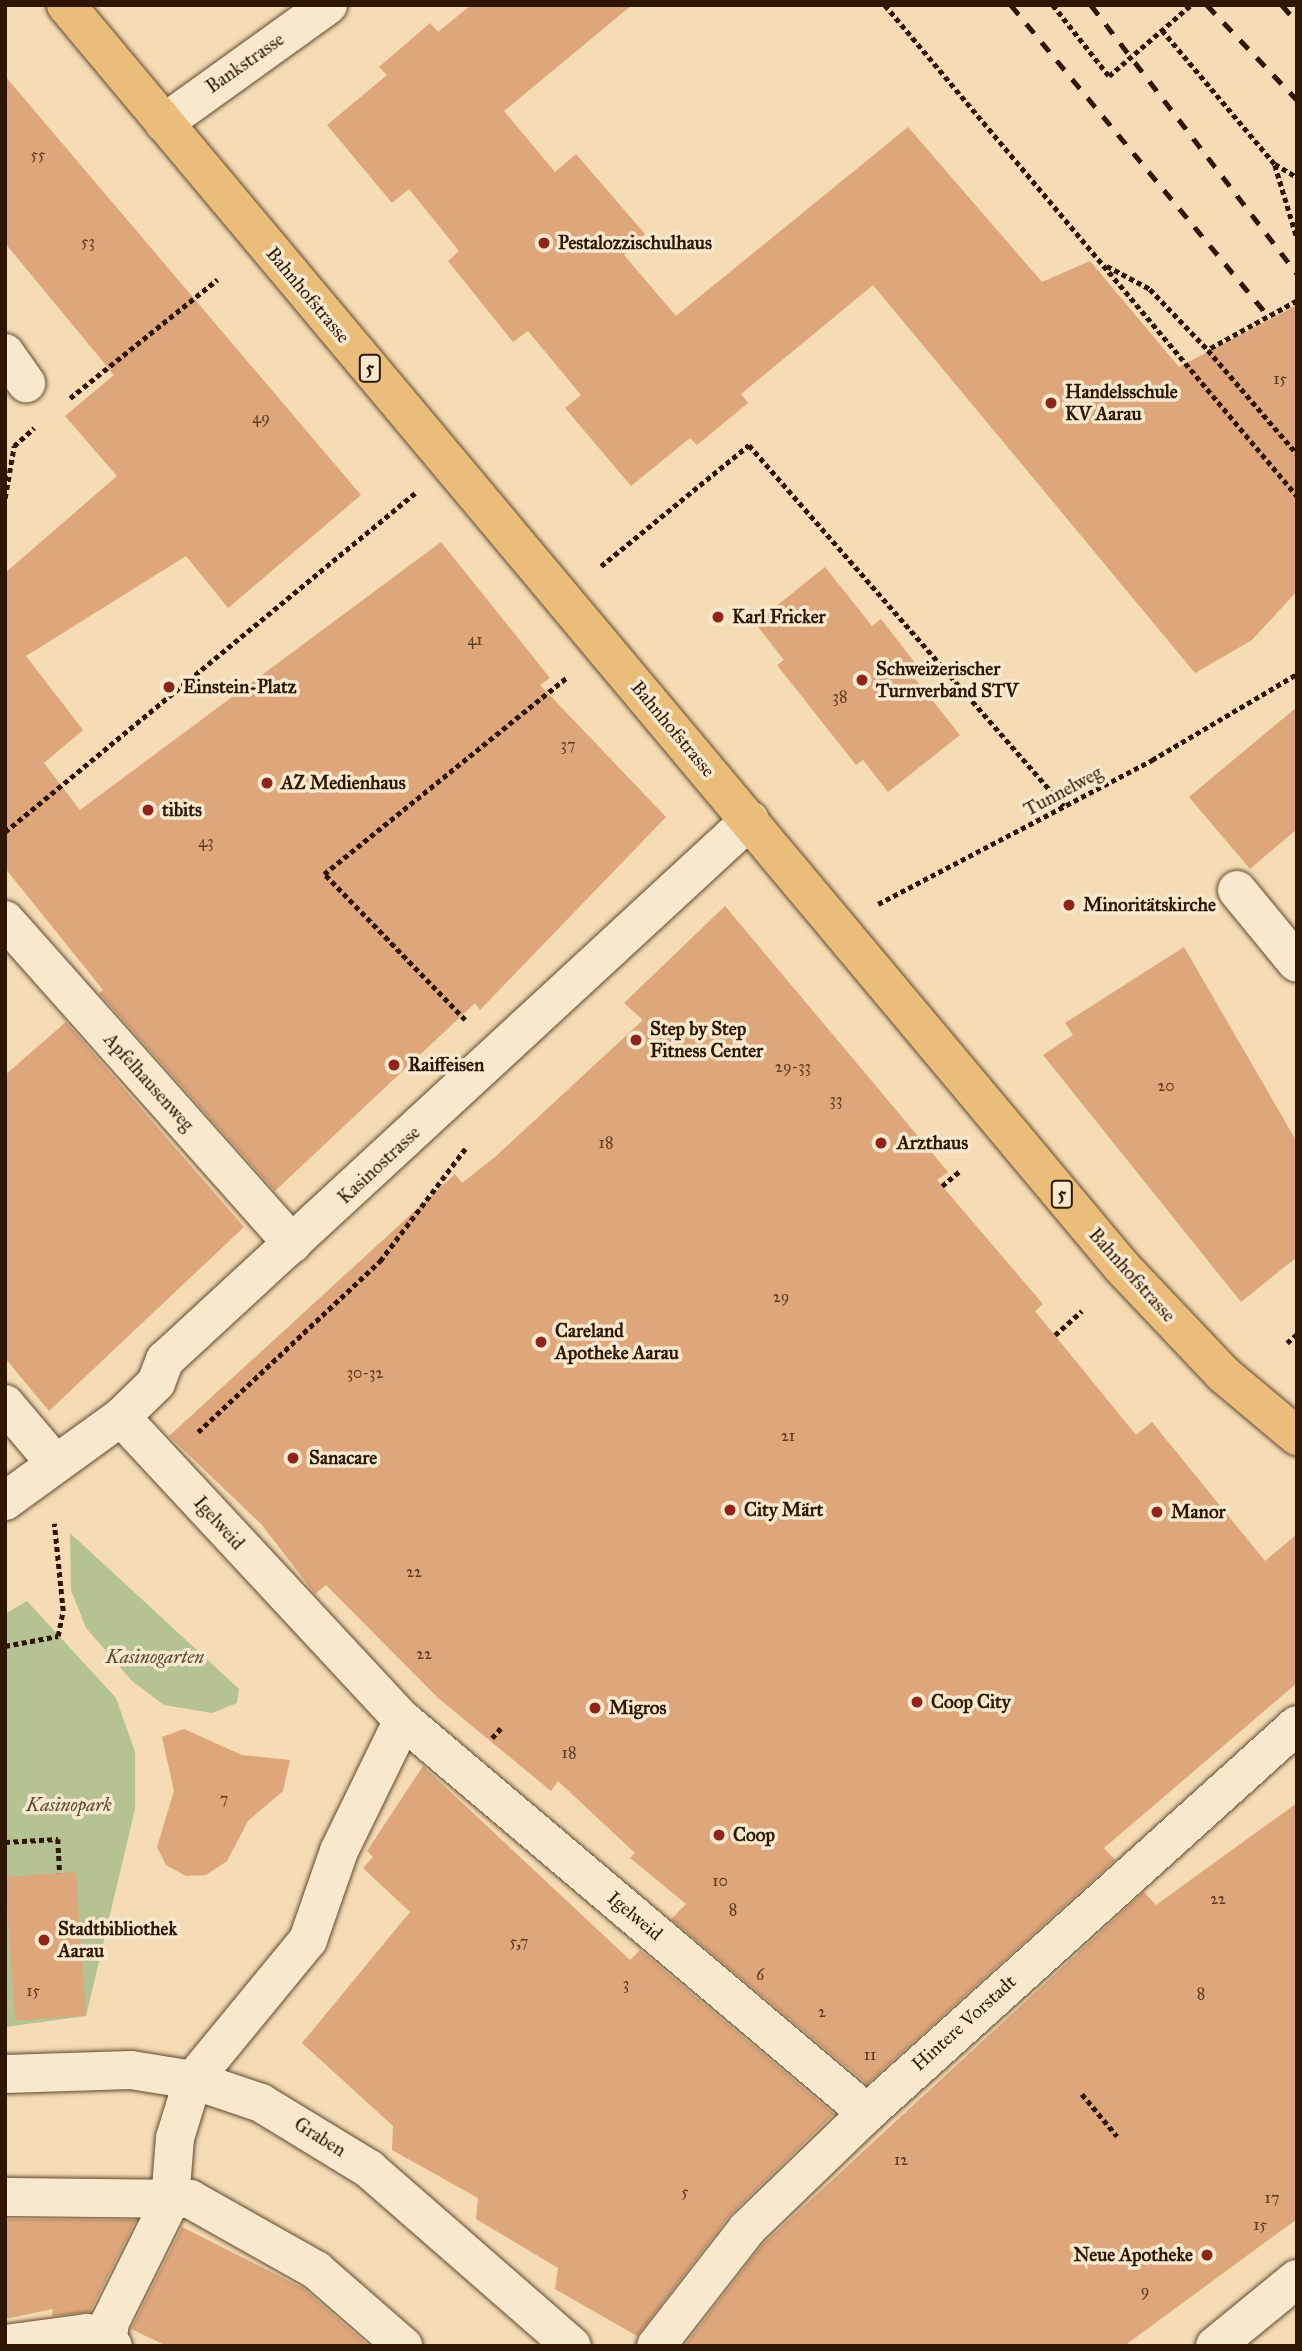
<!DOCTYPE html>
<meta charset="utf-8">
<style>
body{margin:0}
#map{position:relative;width:1302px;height:2351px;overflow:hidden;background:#f5dcb4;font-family:"IM FELL Great Primer",serif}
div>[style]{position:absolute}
.green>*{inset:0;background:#b5c292}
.building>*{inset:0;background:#dda67b;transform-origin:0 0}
.path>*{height:4.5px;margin-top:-2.25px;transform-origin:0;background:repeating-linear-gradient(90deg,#2f1602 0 5px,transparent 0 8.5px)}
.roads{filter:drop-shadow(0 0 2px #60482e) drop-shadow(0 0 2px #60482e)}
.minor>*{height:38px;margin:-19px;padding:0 19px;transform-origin:19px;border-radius:19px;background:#f8e8ce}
.major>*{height:38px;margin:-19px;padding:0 19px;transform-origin:19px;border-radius:19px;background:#eabe7a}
.rail>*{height:5px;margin-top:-2.5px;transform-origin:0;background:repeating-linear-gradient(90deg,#2f1602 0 12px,transparent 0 24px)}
.path-bridge>*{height:4.5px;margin-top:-2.25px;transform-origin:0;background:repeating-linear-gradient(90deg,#2f1602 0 5px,transparent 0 8.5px)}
.dots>*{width:19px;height:19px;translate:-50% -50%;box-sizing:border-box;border:4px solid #f8e8ce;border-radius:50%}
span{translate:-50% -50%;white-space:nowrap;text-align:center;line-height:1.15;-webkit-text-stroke:7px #f8e8ce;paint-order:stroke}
.number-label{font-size:16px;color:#5a3a20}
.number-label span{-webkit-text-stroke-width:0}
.shield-label span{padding:2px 5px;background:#f8e8ce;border:2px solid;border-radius:5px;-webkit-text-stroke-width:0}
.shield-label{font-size:18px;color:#2f1602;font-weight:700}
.street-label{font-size:19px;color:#2f1602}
.poi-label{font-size:19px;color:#2f1602;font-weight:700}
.left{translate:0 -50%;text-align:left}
.right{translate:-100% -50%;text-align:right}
.park-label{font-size:19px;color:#574a2d;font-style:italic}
.frame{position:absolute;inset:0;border:7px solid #2f1602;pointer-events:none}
</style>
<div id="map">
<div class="green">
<div style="clip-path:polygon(70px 1533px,239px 1689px,237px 1703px,212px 1713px,164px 1705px,132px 1681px,86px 1628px,71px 1590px)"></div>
<div style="clip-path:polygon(27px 1601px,116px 1698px,135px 1752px,135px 1809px,86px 2016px,5px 2027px,5px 1614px)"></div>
</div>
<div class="building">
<div style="clip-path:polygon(471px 5px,632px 5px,504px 111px,555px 172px,576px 154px,645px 234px,624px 255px,676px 316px,908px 127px,1042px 282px,1090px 261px,1179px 367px,1297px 305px,1297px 591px,1252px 640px,1195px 673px,873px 285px,741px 394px,748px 403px,697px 445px,690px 438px,631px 486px,565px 408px,581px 395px,528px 331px,513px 342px,448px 261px,459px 251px,409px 189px,392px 203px,327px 125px,387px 75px,379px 67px,430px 23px,438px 32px)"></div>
<div style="clip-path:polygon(5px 76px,361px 495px,228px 608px,186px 556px,26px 656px,83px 730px,44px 763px,80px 810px,441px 542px,550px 678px,540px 685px,666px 817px,480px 1010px,475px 1003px,275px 1191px,99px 993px,103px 990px,5px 868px,5px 573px,117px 476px,65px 416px,114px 375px,5px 243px)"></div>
<div style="clip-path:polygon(825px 567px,872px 626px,881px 619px,919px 668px,911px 674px,960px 735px,888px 792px,863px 760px,856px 765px,777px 665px,784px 660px,755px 623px)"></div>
<div style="clip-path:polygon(1297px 707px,1297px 829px,1250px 869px,1189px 797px)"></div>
<div style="clip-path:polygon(725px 906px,948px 1172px,937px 1180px,1043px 1304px,1035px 1311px,1136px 1435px,1152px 1422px,1265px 1561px,1297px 1534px,1297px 1683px,1104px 1848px,1115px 1860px,867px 2084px,671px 1919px,686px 1904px,630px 1858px,635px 1853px,558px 1781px,551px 1791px,438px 1698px,326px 1585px,315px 1594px,262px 1525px,169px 1436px,455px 1174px,462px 1183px,495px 1157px,643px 1020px,624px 1003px)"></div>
<div style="clip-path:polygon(1184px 947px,1297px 1142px,1297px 1257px,1241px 1302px,1043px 1055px,1073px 1035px,1065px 1023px)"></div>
<div style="clip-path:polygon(66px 1022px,244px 1227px,49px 1411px,5px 1358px,5px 1075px)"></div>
<div style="clip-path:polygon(184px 1729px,242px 1755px,290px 1760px,283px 1791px,248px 1821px,227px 1861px,206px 1875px,186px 1876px,166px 1865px,157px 1847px,174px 1791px,162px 1737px)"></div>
<div style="clip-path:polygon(423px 1766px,630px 1960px,640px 1950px,834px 2114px,730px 2215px,637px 2336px,555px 2289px,558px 2268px,476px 2219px,478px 2198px,392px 2150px,393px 2126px,302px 2043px,410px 1912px,363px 1868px,373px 1857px,367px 1851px)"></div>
<div style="clip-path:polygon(1297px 1803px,1297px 2219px,1124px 2346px,684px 2346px,763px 2244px,1144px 1892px,1156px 1905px)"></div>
<div style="left:76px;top:1872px;width:144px;height:71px;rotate:86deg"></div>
<div style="clip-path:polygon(5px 2219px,136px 2220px,90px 2312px,52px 2316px,53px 2309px,5px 2319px)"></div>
<div style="clip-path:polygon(182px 2227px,303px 2288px,369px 2346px,167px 2346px,131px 2329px)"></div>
</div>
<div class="path">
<div style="left:885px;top:5px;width:641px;rotate:50deg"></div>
<div style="left:1053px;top:5px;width:90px;rotate:51.7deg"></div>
<div style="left:1162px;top:30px;width:175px;rotate:49.9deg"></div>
<div style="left:1275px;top:164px;width:26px;rotate:31deg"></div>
<div style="left:1275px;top:165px;width:76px;rotate:73.2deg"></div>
<div style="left:1107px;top:266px;width:49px;rotate:28.1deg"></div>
<div style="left:1150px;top:289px;width:84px;rotate:46.4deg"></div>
<div style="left:1297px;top:301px;width:102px;rotate:151.2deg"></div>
<div style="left:1208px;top:350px;width:137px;rotate:49.4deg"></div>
<div style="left:70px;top:398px;width:189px;rotate:-38.8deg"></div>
<div style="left:5px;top:498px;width:53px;rotate:-80.2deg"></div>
<div style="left:14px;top:446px;width:27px;rotate:-42deg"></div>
<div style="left:601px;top:566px;width:191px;rotate:-39.3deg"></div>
<div style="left:749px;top:445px;width:479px;rotate:48.9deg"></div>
<div style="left:5px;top:832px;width:532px;rotate:-39.58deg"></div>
<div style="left:878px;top:904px;width:310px;rotate:-27.7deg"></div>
<div style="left:1152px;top:760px;width:169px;rotate:-30.7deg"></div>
<div style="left:465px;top:1020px;width:203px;rotate:-134deg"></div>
<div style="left:324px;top:874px;width:313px;rotate:-39deg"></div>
<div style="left:942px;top:1186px;width:23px;rotate:-40deg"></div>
<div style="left:1055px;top:1335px;width:36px;rotate:-42deg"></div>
<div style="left:1287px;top:1343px;width:13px;rotate:-42deg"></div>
<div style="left:198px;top:1432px;width:250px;rotate:-43.2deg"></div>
<div style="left:380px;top:1261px;width:141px;rotate:-52.8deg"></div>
<div style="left:5px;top:1646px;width:54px;rotate:-10.7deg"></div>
<div style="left:58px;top:1636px;width:25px;rotate:-79deg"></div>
<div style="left:63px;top:1611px;width:88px;rotate:-95.8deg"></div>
<div style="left:492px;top:1738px;width:13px;rotate:-48deg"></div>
<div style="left:5px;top:1842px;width:53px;rotate:-3.2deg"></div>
<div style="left:58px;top:1839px;width:34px;rotate:87deg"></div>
<div style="left:1082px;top:2094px;width:55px;rotate:50.2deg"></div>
</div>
<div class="roads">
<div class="minor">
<div style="left:164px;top:123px;width:202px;rotate:-35.7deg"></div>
<div style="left:5px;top:353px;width:37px;rotate:55deg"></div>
<div style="left:1237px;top:890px;width:94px;rotate:50.6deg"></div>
<div style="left:5px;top:920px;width:433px;rotate:48.4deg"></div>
<div style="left:5px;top:1404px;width:77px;rotate:49.7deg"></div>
<div style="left:121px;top:1417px;width:414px;rotate:47.1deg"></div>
<div style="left:403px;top:1720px;width:608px;rotate:40.26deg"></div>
<div style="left:5px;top:1501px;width:143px;rotate:-35.9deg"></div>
<div style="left:121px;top:1417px;width:49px;rotate:-44.2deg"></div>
<div style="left:156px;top:1383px;width:25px;rotate:-69deg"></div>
<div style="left:165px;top:1360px;width:796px;rotate:-42.71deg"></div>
<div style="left:5px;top:2074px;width:126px;rotate:-1.8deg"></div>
<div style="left:131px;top:2070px;width:63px;rotate:9.2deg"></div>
<div style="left:193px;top:2080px;width:72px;rotate:18.7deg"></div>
<div style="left:261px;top:2103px;width:127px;rotate:31.4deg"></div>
<div style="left:369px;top:2169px;width:269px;rotate:41.1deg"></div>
<div style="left:5px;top:2197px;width:185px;rotate:0.6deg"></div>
<div style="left:190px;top:2199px;width:145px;rotate:29.4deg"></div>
<div style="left:316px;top:2270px;width:116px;rotate:41.1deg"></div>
<div style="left:5px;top:2344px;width:83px;rotate:-7.6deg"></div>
<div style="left:87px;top:2333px;width:29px;rotate:27deg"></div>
<div style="left:107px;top:2346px;width:24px;rotate:-83deg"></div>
<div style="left:110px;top:2322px;width:135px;rotate:-63.6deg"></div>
<div style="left:170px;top:2201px;width:63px;rotate:-85.5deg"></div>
<div style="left:175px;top:2138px;width:61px;rotate:-72.8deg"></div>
<div style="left:193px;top:2080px;width:181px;rotate:-50.6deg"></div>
<div style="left:308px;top:1940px;width:94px;rotate:-70.8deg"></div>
<div style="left:339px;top:1851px;width:146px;rotate:-64deg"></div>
<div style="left:656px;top:2346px;width:148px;rotate:-52.1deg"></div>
<div style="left:747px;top:2229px;width:167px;rotate:-44deg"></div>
<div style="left:867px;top:2113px;width:579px;rotate:-42.06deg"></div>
<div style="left:1215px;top:2346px;width:106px;rotate:-39.3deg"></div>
</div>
<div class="major">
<div style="left:66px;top:5px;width:1644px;rotate:50.08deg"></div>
<div style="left:1121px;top:1266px;width:149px;rotate:46.6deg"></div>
<div style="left:1223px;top:1374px;width:97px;rotate:40deg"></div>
</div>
</div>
<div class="rail">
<div style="left:1011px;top:5px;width:397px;rotate:50.4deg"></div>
<div style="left:1091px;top:5px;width:338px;rotate:52.5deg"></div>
<div style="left:1207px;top:5px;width:131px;rotate:46.5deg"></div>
<div style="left:1282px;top:5px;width:23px;rotate:49deg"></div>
</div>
<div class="path-bridge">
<div style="left:1109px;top:76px;width:108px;rotate:-40.9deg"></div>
</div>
<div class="dots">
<div style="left:544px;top:243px;background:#8f2418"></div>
<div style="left:1051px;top:403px;background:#8f2418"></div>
<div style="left:718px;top:617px;background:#8f2418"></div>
<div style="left:862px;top:680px;background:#8f2418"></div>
<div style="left:169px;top:687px;background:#8f2418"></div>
<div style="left:267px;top:783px;background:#8f2418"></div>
<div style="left:148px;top:810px;background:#8f2418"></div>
<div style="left:1069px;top:905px;background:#8f2418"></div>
<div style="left:636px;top:1040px;background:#8f2418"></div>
<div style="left:394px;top:1065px;background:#8f2418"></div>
<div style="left:881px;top:1143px;background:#8f2418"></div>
<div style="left:541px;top:1342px;background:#8f2418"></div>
<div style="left:293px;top:1458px;background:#8f2418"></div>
<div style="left:730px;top:1510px;background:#8f2418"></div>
<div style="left:1157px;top:1512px;background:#8f2418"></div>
<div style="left:917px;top:1702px;background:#8f2418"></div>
<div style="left:595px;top:1708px;background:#8f2418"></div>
<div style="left:719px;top:1835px;background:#8f2418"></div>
<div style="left:44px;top:1940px;background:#8f2418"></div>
<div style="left:1207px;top:2255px;background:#8f2418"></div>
</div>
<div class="number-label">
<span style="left:38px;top:155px">55</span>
<span style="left:88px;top:242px">53</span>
<span style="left:1280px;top:379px">15</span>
<span style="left:261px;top:418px">49</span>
<span style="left:475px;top:640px">41</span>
<span style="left:840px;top:697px">38</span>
<span style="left:568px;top:745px">37</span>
<span style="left:206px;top:842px">43</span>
<span style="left:793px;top:1067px">29-33</span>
<span style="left:1166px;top:1086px">20</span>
<span style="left:836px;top:1100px">33</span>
<span style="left:606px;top:1143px">18</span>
<span style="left:781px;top:1297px">29</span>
<span style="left:365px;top:1373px">30-32</span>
<span style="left:788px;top:1436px">21</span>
<span style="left:414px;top:1572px">22</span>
<span style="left:424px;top:1654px">22</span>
<span style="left:569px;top:1753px">18</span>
<span style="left:224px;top:1799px">7</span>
<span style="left:720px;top:1881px">10</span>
<span style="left:1218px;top:1899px">22</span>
<span style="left:733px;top:1910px">8</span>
<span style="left:519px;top:1942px">5,7</span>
<span style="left:760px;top:1975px">6</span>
<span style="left:626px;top:1984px">3</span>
<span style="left:33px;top:1991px">15</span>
<span style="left:1201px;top:1994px">8</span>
<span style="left:822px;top:2012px">2</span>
<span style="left:870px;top:2055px">11</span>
<span style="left:901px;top:2160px">12</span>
<span style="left:685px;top:2192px">5</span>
<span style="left:1272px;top:2198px">17</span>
<span style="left:1260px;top:2225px">15</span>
<span style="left:1145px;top:2291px">9</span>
</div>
<div class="shield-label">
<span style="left:370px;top:368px">5</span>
<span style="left:1062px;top:1194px">5</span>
</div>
<div class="street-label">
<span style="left:245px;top:63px;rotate:-35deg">Bankstrasse</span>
<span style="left:308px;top:295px;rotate:50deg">Bahnhofstrasse</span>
<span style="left:673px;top:729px;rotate:50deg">Bahnhofstrasse</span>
<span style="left:1063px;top:791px;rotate:-28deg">Tunnelweg</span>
<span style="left:149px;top:1082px;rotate:48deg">Apfelhausenweg</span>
<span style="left:379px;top:1165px;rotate:-43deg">Kasinostrasse</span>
<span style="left:1132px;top:1275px;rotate:48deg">Bahnhofstrasse</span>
<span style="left:219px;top:1523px;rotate:48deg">Igelweid</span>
<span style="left:635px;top:1916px;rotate:40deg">Igelweid</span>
<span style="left:964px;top:2023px;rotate:-42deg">Hintere Vorstadt</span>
<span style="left:320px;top:2137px;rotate:32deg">Graben</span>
</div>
<div class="poi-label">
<span class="left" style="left:558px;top:243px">Pestalozzischulhaus</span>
<span class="left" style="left:1065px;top:403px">Handelsschule<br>KV Aarau</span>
<span class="left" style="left:732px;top:617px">Karl Fricker</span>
<span class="left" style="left:876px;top:680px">Schweizerischer<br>Turnverband STV</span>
<span class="left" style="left:183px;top:687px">Einstein-Platz</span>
<span class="left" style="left:281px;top:783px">AZ Medienhaus</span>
<span class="left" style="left:162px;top:810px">tibits</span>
<span class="left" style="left:1083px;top:905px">Minoritätskirche</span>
<span class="left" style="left:650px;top:1040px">Step by Step<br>Fitness Center</span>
<span class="left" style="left:408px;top:1065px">Raiffeisen</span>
<span class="left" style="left:897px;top:1143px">Arzthaus</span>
<span class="left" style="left:555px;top:1342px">Careland<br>Apotheke Aarau</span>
<span class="left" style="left:309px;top:1458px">Sanacare</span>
<span class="left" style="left:744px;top:1510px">City Märt</span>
<span class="left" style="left:1171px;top:1512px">Manor</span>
<span class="left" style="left:931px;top:1702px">Coop City</span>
<span class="left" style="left:609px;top:1708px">Migros</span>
<span class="left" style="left:733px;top:1835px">Coop</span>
<span class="left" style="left:58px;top:1940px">Stadtbibliothek<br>Aarau</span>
<span class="right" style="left:1193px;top:2255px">Neue Apotheke</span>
</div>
<div class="park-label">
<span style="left:155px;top:1657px">Kasinogarten</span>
<span style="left:69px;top:1805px">Kasinopark</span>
</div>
<div class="frame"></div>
</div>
